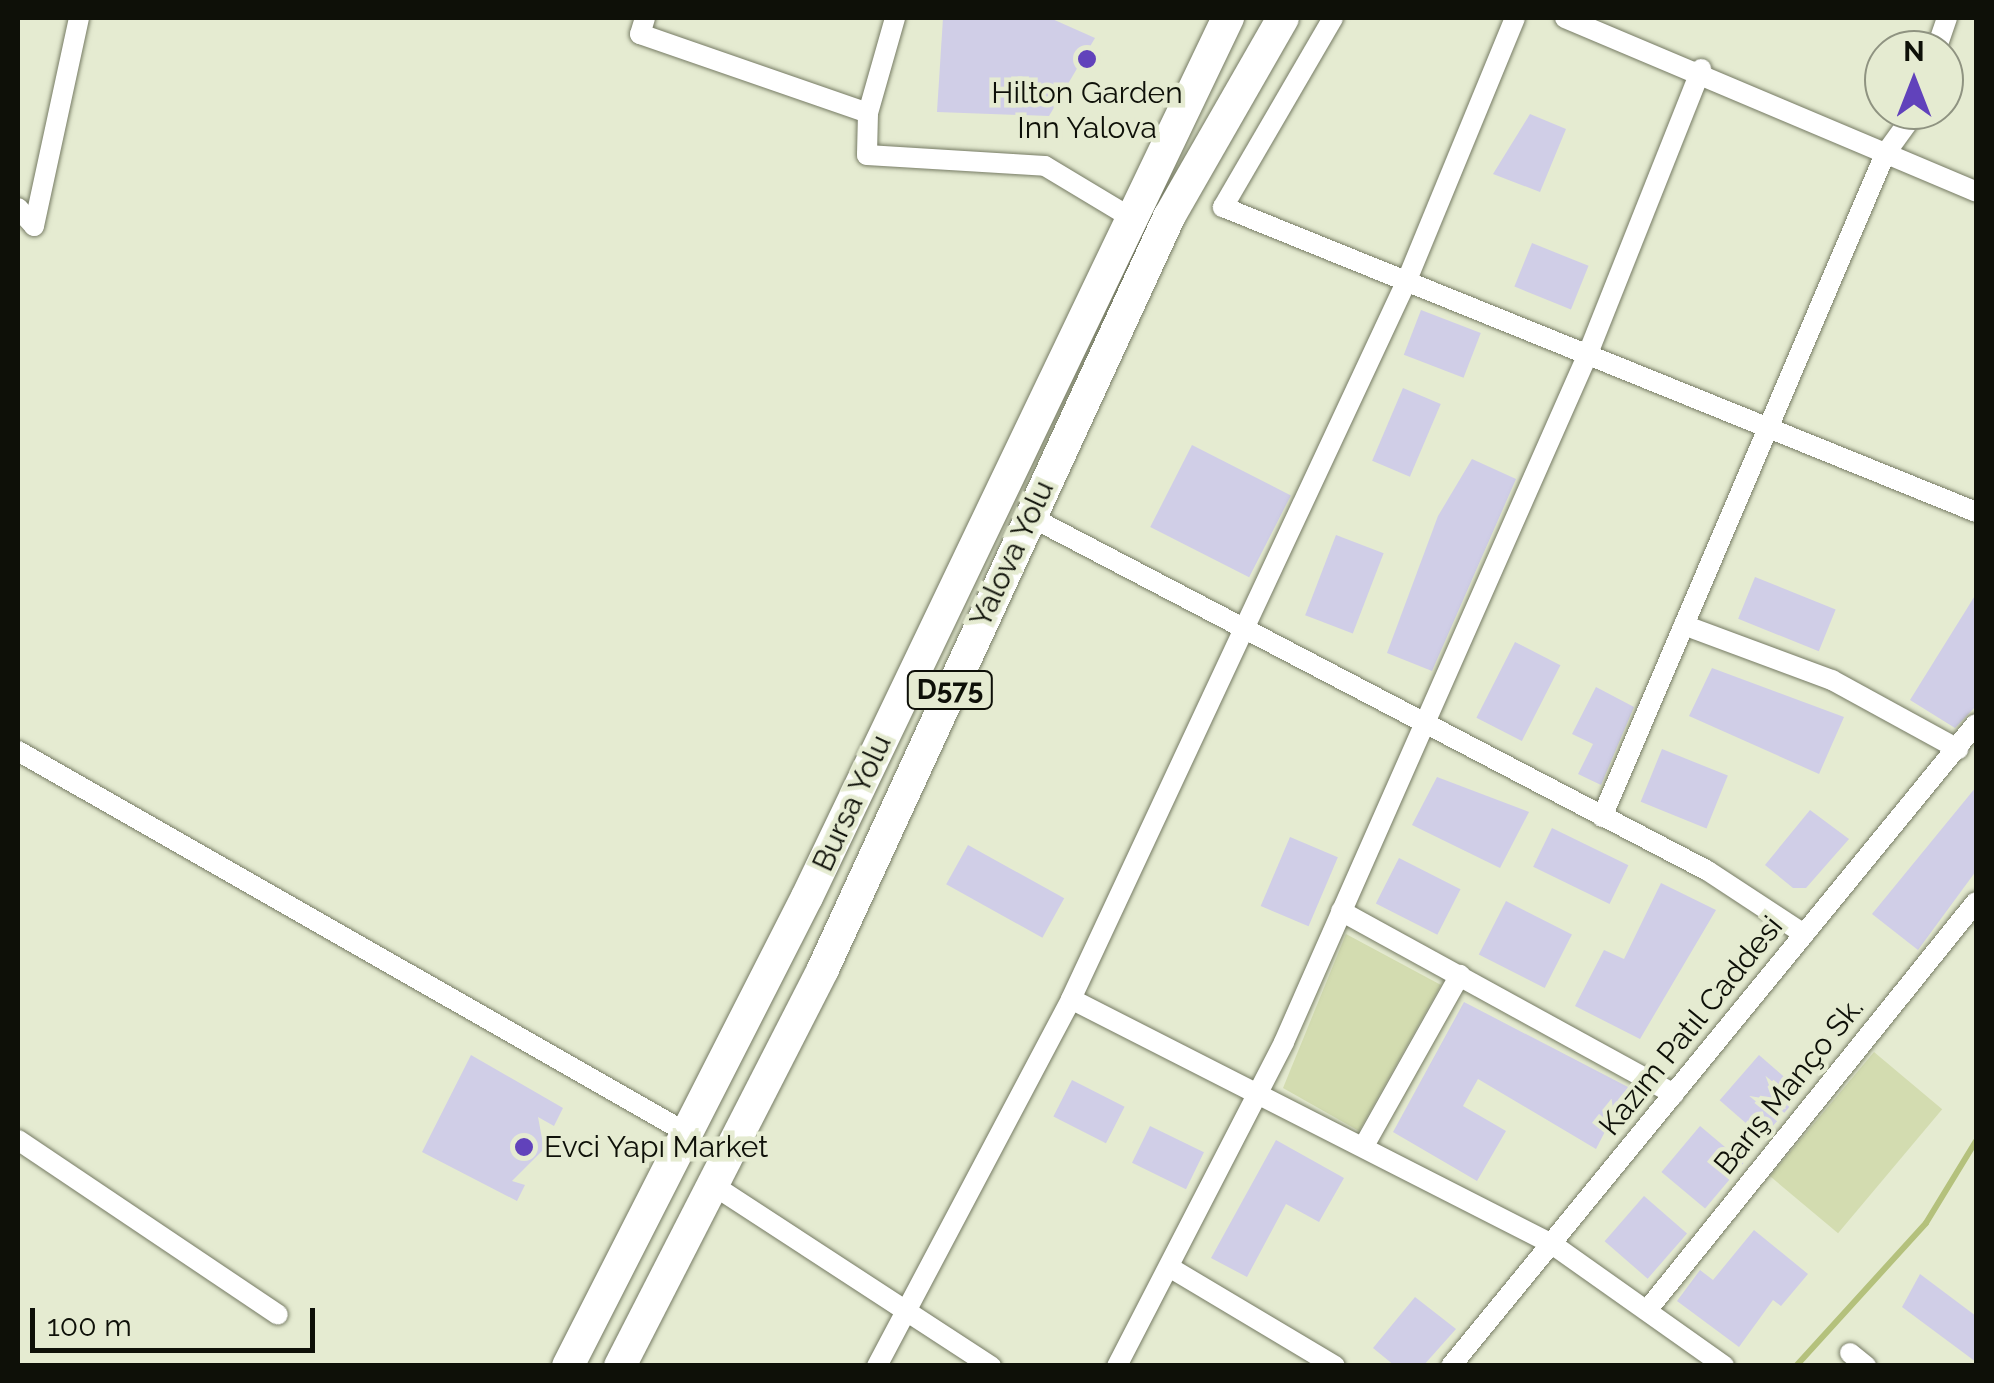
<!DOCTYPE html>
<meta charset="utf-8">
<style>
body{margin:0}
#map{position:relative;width:1994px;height:1383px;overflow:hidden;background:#e5ebd1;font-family:Raleway,sans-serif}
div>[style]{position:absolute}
.green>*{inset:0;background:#d3dcb0;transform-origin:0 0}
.stream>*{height:6px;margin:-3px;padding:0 3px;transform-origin:3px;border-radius:3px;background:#b4c17c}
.building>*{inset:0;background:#d0cee7;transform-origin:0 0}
.roads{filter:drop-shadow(0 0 2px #767b64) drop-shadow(0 0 2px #767b64)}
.minor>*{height:20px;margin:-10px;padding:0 10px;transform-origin:10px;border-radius:10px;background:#fff}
.trunk>*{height:32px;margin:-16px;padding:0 16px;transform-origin:16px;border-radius:16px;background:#fff}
.dots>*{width:28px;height:28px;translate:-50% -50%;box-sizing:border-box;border:5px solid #e5ebd1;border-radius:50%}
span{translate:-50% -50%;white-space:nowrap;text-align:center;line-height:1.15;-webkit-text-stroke:9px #e5ebd1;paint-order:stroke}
.shield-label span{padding:2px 8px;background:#e5ebd1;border:2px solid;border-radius:8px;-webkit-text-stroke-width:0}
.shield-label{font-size:28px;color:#0e1008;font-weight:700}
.poi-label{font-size:30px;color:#0e1008}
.left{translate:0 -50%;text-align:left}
.street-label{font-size:30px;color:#0e1008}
.frame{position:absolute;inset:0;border:20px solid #0e1008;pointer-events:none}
.north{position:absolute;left:1864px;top:30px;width:100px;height:100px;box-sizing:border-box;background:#e5ebd1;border:2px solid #8f9381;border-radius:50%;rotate:0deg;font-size:28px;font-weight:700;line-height:40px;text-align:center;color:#0e1008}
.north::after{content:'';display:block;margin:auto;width:35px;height:45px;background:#6142bb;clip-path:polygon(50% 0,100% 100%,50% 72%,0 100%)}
.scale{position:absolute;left:30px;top:1308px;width:285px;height:45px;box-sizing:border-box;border:5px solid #0e1008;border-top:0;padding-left:12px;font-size:30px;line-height:35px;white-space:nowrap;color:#0e1008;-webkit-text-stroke:8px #e5ebd1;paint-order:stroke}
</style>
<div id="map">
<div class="green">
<div style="clip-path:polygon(1346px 934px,1441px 985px,1359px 1131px,1283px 1088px)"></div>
<div style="left:1874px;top:1052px;width:89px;height:162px;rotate:40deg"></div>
</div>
<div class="stream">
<div style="left:1796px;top:1366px;width:193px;rotate:-47.7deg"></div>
<div style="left:1926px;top:1223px;width:96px;rotate:-58.6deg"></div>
</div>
<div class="building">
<div style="clip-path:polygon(943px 18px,1050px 18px,1095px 38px,1049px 116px,937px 112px)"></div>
<div style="clip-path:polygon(1530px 114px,1566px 129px,1540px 192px,1493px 174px)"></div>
<div style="left:1532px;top:243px;width:61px;height:47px;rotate:22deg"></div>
<div style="left:1421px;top:310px;width:64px;height:48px;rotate:21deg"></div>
<div style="left:1403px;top:388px;width:41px;height:79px;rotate:23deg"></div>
<div style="left:1192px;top:445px;width:111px;height:92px;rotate:27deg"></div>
<div style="clip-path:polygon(1472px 459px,1516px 479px,1432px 671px,1387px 653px,1438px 516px)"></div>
<div style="left:1336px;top:535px;width:51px;height:86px;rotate:21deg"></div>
<div style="left:1755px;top:577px;width:87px;height:45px;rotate:22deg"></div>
<div style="clip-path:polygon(1976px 594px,1976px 706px,1955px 728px,1910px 700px)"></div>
<div style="left:1515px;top:642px;width:51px;height:85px;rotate:27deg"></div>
<div style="clip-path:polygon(1712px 668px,1844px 717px,1819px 774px,1689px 716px)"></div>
<div style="clip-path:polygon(1596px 687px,1634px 707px,1601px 785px,1578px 774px,1593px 744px,1572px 734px)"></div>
<div style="left:1662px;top:749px;width:71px;height:57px;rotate:22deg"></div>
<div style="clip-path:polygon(1437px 777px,1529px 812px,1500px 868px,1412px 825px)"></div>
<div style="clip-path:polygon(1976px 787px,1976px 871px,1918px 950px,1872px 914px)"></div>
<div style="clip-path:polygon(1810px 810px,1849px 839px,1806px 888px,1793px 888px,1765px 865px)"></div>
<div style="left:1552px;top:828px;width:85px;height:43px;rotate:26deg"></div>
<div style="left:1290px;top:837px;width:52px;height:75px;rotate:23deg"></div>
<div style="left:968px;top:845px;width:110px;height:45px;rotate:29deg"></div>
<div style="left:1399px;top:858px;width:69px;height:51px;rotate:27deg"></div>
<div style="clip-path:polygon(1661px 883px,1716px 910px,1640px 1039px,1575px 1006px,1604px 950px,1624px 959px)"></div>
<div style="left:1506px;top:901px;width:74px;height:60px;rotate:27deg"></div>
<div style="clip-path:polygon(1464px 1002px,1628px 1087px,1596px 1149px,1478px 1079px,1463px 1106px,1506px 1131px,1477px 1181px,1393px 1132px)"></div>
<div style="clip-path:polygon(471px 1055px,563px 1108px,554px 1126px,538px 1117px,544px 1149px,512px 1181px,525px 1185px,517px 1201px,422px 1152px)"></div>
<div style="left:1759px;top:1055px;width:57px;height:60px;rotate:41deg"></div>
<div style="left:1072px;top:1080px;width:59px;height:41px;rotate:27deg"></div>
<div style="left:1150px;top:1126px;width:60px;height:41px;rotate:26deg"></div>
<div style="left:1700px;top:1126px;width:57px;height:60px;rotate:40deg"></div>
<div style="clip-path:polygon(1276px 1140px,1344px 1178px,1319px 1222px,1286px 1204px,1247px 1277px,1211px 1258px)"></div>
<div style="left:1644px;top:1196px;width:57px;height:60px;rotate:41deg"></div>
<div style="clip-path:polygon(1754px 1230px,1808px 1274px,1781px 1306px,1773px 1300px,1739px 1347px,1677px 1301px,1700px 1270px,1713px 1280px)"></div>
<div style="clip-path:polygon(1920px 1274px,1976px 1316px,1976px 1362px,1902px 1307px)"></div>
<div style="clip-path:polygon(1415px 1297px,1456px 1329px,1423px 1366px,1395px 1366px,1373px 1348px)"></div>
</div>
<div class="roads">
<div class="minor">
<div style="left:645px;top:18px;width:17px;rotate:107deg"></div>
<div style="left:640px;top:34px;width:241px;rotate:19.1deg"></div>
<div style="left:868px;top:113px;width:42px;rotate:91.4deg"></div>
<div style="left:867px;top:155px;width:178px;rotate:3.5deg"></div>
<div style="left:1045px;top:166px;width:99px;rotate:31deg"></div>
<div style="left:1333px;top:18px;width:219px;rotate:120.2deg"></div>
<div style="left:1223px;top:207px;width:812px;rotate:22.05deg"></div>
<div style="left:1565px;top:18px;width:446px;rotate:22.9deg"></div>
<div style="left:1936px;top:50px;width:34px;rotate:-71deg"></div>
<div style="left:868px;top:113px;width:99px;rotate:-74.1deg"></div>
<div style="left:18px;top:208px;width:24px;rotate:48deg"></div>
<div style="left:34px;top:226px;width:213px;rotate:-77.8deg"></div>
<div style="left:1029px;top:516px;width:766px;rotate:27.6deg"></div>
<div style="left:1708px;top:871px;width:115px;rotate:33.3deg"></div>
<div style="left:1684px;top:625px;width:158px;rotate:20.4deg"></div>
<div style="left:1832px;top:680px;width:144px;rotate:28.7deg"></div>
<div style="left:18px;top:751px;width:770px;rotate:29.73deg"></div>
<div style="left:1602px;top:817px;width:721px;rotate:-66.88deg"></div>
<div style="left:1885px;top:154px;width:54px;rotate:-54deg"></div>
<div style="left:1341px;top:911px;width:380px;rotate:28.8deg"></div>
<div style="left:1071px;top:999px;width:540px;rotate:26.99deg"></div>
<div style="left:1552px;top:1244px;width:211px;rotate:35.3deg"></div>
<div style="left:18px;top:1140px;width:313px;rotate:33.9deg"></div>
<div style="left:1365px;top:1144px;width:194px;rotate:-60.7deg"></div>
<div style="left:713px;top:1185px;width:332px;rotate:33.1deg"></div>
<div style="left:1169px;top:1267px;width:193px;rotate:30.8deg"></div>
<div style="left:1649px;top:1308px;width:521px;rotate:-51.15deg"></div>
<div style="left:1850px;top:1353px;width:21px;rotate:39deg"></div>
<div style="left:877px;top:1366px;width:415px;rotate:-62.1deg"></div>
<div style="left:1071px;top:999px;width:794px;rotate:-64.95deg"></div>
<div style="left:1407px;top:280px;width:283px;rotate:-67.6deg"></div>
<div style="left:1117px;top:1366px;width:365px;rotate:-62.7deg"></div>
<div style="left:1284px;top:1042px;width:750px;rotate:-66.17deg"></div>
<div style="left:1587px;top:356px;width:309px;rotate:-68.3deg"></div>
<div style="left:1451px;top:1366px;width:829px;rotate:-50.73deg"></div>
</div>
<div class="trunk">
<div style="left:568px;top:1366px;width:526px;rotate:-63deg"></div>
<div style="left:807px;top:897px;width:975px;rotate:-64.41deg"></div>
<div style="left:620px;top:1366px;width:446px;rotate:-62.9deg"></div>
<div style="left:823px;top:969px;width:828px;rotate:-65.29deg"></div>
<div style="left:1169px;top:217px;width:229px;rotate:-60.2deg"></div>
</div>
</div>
<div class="dots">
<div style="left:1087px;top:59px;background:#6142bb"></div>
<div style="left:524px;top:1147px;background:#6142bb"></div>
</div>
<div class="shield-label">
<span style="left:950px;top:690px">D575</span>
</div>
<div class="poi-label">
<span style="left:1087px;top:110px">Hilton Garden<br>Inn Yalova</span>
<span class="left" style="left:544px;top:1147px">Evci Yapı Market</span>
</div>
<div class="street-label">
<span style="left:1012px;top:554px;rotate:-65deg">Yalova Yolu</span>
<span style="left:852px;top:803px;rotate:-65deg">Bursa Yolu</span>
<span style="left:1691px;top:1026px;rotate:-51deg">Kazım Patıl Caddesi</span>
<span style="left:1789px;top:1086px;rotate:-51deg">Barış Manço Sk.</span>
</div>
<div class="frame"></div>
<div class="north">N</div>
<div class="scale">100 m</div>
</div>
